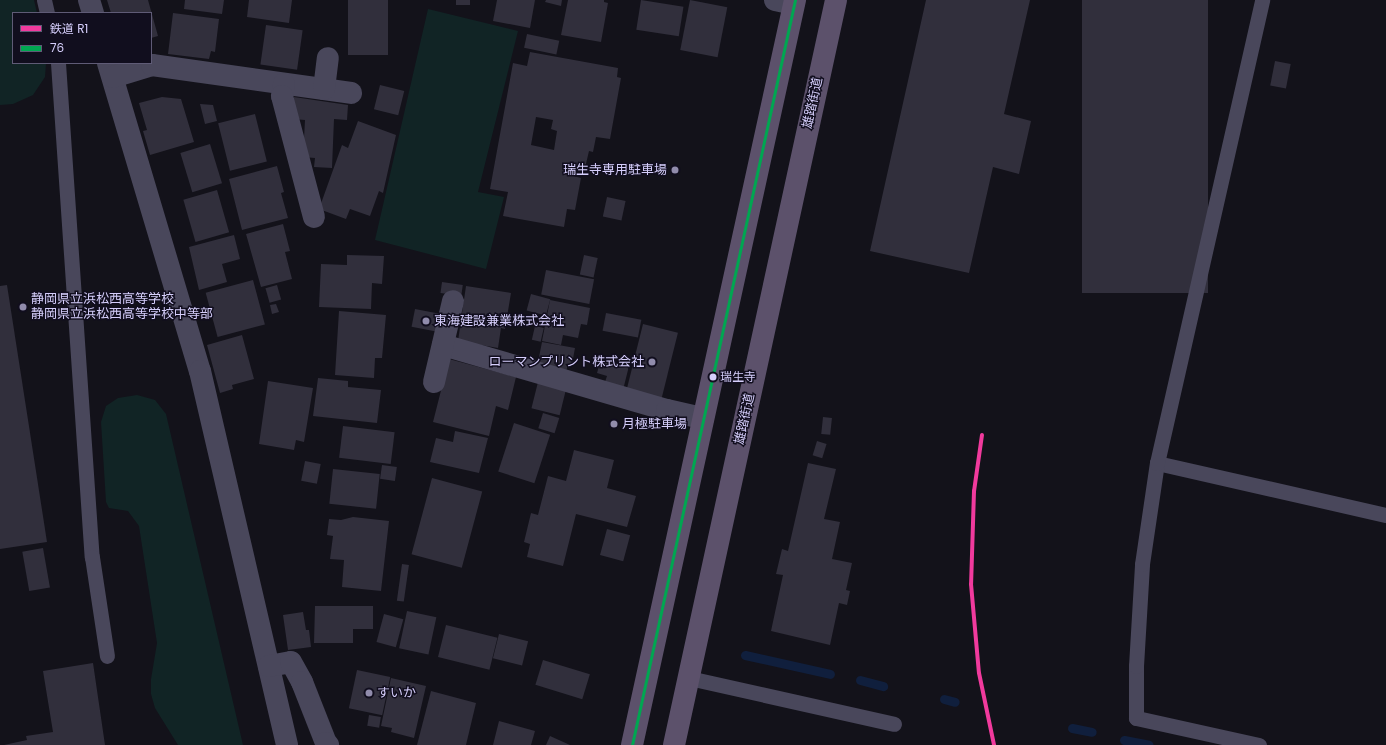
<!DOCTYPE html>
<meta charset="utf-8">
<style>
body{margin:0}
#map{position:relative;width:1386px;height:745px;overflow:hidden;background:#13121a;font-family:Poppins,"Noto Sans JP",sans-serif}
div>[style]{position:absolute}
.green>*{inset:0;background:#112425}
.stream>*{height:9px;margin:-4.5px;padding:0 4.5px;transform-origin:4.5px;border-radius:4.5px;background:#101f3d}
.building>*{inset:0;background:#312f3c;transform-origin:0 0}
.lane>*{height:15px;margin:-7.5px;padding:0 7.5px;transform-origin:7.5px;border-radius:7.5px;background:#49475b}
.street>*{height:22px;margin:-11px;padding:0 11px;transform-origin:11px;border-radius:11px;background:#49475b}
.primary>*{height:22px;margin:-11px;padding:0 11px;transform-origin:11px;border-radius:11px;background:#5c516b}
.bus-1>*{height:3px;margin:-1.5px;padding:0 1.5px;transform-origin:1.5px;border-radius:1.5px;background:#00a651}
.rail-1>*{height:4px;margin:-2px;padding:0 2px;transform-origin:2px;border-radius:2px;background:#f13a9d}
.dots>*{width:11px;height:11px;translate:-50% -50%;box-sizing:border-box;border:2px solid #110e1e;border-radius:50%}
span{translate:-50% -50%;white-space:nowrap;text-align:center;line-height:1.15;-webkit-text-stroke:3px #110e1e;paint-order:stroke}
.bus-label{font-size:12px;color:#d5cefb}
.left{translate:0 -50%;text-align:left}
.street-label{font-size:13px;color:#d5cefb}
.poi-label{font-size:13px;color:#d5cefb}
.right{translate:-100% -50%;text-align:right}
.legend{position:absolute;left:12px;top:12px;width:140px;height:52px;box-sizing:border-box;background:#110e1e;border:1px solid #5f5b76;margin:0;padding:5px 7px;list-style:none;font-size:12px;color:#d5cefb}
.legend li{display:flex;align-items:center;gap:8px;height:20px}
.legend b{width:20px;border:1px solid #5f5b76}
</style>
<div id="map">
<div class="green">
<div style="clip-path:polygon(0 0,34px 0,37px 13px,13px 13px,13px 63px,46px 63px,45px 77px,33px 95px,13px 104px,0 105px)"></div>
<div style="clip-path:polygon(428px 9px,518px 31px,478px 192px,504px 197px,486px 269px,375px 240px)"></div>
<div style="clip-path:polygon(137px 395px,155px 400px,166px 414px,243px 745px,178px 745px,155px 708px,151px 694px,151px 679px,157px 643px,139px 526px,128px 511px,109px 508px,106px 502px,101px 422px,106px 406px,118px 398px)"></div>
</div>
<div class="stream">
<div style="left:745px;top:655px;width:87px;rotate:12.6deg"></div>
<div style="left:860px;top:680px;width:24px;rotate:15deg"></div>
<div style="left:944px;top:699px;width:11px;rotate:15deg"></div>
<div style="left:1072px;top:728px;width:20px;rotate:11deg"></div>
<div style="left:1124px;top:740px;width:25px;rotate:11deg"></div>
</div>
<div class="building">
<div style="clip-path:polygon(107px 0,148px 0,158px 36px,151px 38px,151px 13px,111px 13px)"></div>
<div style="clip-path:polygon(185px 0,224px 0,222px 14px,184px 9px)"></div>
<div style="clip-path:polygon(249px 0,292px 0,289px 23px,247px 17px)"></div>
<div style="left:348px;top:0;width:40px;height:55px"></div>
<div style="left:456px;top:0;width:14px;height:5px"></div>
<div style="clip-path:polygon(497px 0,535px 0,530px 28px,493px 21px)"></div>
<div style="clip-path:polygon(546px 0,562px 0,561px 6px,545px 2px)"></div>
<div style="clip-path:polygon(568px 0,604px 0,604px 2px,608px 3px,601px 42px,561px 35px)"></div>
<div style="left:641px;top:0;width:43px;height:30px;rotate:9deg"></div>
<div style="left:690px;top:0;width:38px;height:51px;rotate:11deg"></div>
<div style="clip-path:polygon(926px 0,1030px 0,1004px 114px,1031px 121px,1019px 174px,993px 167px,969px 273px,870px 251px)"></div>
<div style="left:1082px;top:0;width:126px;height:293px"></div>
<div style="clip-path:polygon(173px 13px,219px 19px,215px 52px,211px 51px,209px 59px,168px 54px)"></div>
<div style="left:266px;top:25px;width:37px;height:40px;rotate:8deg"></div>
<div style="left:527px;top:34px;width:33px;height:14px;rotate:12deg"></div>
<div style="clip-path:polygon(evenodd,530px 52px,618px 68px,617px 77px,621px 78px,610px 139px,596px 137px,593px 152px,589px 151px,585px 168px,575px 166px,573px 176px,581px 178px,575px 210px,567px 209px,564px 227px,503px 216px,508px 192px,490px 189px,513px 63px,527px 66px,530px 52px,536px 117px,553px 120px,551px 129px,557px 131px,554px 150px,531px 145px,536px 117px)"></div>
<div style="left:1275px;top:61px;width:16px;height:25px;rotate:11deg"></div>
<div style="left:380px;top:85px;width:25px;height:25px;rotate:14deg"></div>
<div style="clip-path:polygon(162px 97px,181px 99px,194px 142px,150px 155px,143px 131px,147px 130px,139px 103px)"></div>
<div style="clip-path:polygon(294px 97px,348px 105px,347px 120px,334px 119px,332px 168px,314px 167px,315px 158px,303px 157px,305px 120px,293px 119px)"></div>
<div style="clip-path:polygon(200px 104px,213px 105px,217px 121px,205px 124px)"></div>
<div style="left:255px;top:114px;width:49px;height:38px;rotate:76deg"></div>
<div style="clip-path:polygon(358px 121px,396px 135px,383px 193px,379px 191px,370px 216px,350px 209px,346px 219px,319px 209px,342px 145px,348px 148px)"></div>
<div style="left:210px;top:144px;width:41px;height:31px;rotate:73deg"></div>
<div style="clip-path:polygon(277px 166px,284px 192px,281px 193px,288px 218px,242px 230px,229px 179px)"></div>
<div style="left:217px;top:190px;width:44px;height:35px;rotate:74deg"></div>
<div style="left:607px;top:197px;width:19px;height:20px;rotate:12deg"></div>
<div style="clip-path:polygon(283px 224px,290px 251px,285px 252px,292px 279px,261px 287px,246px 234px)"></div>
<div style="clip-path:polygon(234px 235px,240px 259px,222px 264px,227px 282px,199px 290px,189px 247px)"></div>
<div style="clip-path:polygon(347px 255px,384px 256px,382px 284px,372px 283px,371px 309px,319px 307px,321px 264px,347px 265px)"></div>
<div style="left:584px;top:255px;width:14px;height:20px;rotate:12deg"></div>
<div style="left:546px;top:270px;width:49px;height:25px;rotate:11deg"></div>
<div style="left:253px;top:280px;width:46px;height:49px;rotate:75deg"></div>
<div style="left:442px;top:282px;width:21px;height:11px;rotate:8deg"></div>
<div style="clip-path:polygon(7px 285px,47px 542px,0 549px,0 286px)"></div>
<div style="left:277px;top:285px;width:15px;height:12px;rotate:74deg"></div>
<div style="clip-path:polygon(466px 286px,511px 293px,505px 329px,501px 328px,498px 348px,458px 341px)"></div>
<div style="left:531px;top:294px;width:20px;height:17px;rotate:15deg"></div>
<div style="clip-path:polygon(550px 300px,590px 308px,587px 325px,581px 324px,578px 338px,563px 335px,561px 345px,542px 341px)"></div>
<div style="clip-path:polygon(276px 304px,279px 312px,272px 314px,270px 305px)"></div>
<div style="left:415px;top:309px;width:25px;height:18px;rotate:11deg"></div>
<div style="clip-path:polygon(339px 311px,386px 315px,382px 358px,375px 358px,374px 378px,335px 375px)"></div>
<div style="left:606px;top:313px;width:36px;height:18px;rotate:11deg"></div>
<div style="left:643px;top:324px;width:36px;height:70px;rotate:14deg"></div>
<div style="left:535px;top:326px;width:9px;height:14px;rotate:13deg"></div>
<div style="clip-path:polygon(242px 335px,254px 379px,232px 385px,233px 389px,220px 393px,207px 345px)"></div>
<div style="clip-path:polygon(542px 342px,575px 348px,572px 364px,568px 364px,566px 372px,537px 367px)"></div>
<div style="clip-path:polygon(449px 359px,516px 377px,508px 410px,496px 406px,489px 436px,433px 422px)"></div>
<div style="clip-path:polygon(601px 359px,629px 366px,623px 390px,604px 385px,607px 376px,597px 373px)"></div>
<div style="clip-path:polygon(318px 378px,348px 381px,348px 387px,381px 390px,377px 423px,313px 416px)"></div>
<div style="clip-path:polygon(268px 381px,313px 388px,304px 442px,296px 440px,294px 450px,259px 444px)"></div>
<div style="left:538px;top:382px;width:29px;height:27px;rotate:14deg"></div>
<div style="left:543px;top:413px;width:17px;height:16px;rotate:17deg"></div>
<div style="left:823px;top:417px;width:9px;height:17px;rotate:6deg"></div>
<div style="left:514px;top:423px;width:38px;height:51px;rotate:18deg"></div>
<div style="left:343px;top:426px;width:52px;height:32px;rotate:7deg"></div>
<div style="clip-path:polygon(455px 431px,488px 438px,479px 473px,430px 462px,436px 438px,453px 442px)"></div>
<div style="left:817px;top:441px;width:10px;height:15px;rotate:17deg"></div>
<div style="clip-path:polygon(574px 450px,614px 460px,607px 488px,636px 496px,627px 527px,576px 514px,563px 566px,527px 557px,530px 544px,524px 542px,531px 513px,538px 515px,548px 476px,566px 481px)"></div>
<div style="left:305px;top:461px;width:16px;height:20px;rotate:11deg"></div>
<div style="clip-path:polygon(808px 463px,836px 469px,824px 519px,840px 522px,832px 559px,852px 563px,846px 590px,850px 591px,847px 605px,839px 603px,830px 645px,771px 631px,783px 575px,776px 574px,782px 549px,788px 551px)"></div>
<div style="left:382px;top:465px;width:15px;height:14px;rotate:8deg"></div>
<div style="left:333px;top:469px;width:47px;height:35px;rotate:6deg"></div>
<div style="left:432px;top:478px;width:52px;height:79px;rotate:15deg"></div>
<div style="clip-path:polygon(353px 517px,389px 521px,381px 591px,342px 587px,344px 560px,330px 559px,333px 536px,327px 535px,329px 519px,341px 520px)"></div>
<div style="left:607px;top:529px;width:24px;height:27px;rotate:15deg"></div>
<div style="left:43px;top:548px;width:40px;height:21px;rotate:80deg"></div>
<div style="left:402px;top:564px;width:7px;height:37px;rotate:8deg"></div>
<div style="clip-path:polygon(315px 606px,373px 606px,373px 629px,353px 629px,353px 643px,314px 643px)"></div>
<div style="left:407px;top:611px;width:30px;height:38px;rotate:12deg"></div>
<div style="clip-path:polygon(303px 612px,306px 630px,309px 630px,311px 647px,288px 650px,283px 615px)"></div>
<div style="left:384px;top:614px;width:20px;height:29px;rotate:15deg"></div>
<div style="left:446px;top:625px;width:53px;height:33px;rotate:14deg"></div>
<div style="left:499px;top:634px;width:30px;height:25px;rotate:14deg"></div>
<div style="left:543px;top:660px;width:49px;height:26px;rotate:17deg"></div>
<div style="clip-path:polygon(93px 663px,105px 745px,4px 745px,27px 740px,26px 736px,53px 732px,43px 671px)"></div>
<div style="left:357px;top:670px;width:34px;height:39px;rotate:12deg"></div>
<div style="clip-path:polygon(391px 678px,426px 686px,414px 738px,391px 732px,392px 728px,381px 726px)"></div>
<div style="clip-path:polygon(431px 691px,476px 703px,466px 745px,417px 745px)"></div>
<div style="left:369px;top:715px;width:12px;height:11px;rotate:9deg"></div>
<div style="clip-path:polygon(499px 721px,535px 731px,531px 745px,493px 745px)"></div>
<div style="clip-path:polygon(550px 736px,570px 745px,546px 745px)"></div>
</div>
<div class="lane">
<div style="left:44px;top:0;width:13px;rotate:77deg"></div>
<div style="left:58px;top:63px;width:495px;rotate:86.1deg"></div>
<div style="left:92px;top:557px;width:100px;rotate:81.4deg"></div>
<div style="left:1157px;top:463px;width:235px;rotate:12.8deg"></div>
<div style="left:689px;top:678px;width:210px;rotate:12.6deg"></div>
<div style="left:1259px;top:745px;width:126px;rotate:-167.6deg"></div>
<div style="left:1136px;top:718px;width:52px;rotate:-90deg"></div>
<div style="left:1136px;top:666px;width:102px;rotate:-86.6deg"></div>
<div style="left:1142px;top:564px;width:102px;rotate:-81.6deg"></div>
<div style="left:1157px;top:463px;width:475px;rotate:-77.2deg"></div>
</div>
<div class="street">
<div style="left:89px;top:0;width:14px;rotate:73deg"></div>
<div style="left:775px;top:0;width:19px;rotate:12deg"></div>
<div style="left:108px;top:63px;width:321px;rotate:73.4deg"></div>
<div style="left:200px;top:371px;width:384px;rotate:76.9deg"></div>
<div style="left:113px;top:77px;width:41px;rotate:-17.1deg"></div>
<div style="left:152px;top:65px;width:201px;rotate:8deg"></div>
<div style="left:284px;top:84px;width:12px;rotate:99deg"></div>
<div style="left:282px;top:96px;width:125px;rotate:75.2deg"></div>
<div style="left:324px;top:89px;width:31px;rotate:-83deg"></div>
<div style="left:443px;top:345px;width:233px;rotate:16.2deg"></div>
<div style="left:667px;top:410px;width:37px;rotate:13deg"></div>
<div style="left:434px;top:382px;width:83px;rotate:-76.8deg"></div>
<div style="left:269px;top:666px;width:22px;rotate:-10deg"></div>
<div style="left:291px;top:662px;width:23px;rotate:61deg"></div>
<div style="left:302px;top:682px;width:66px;rotate:68.5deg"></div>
<div style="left:326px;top:743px;width:3px;rotate:45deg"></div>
</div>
<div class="primary">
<div style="left:632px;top:745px;width:763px;rotate:-77.66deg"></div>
<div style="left:674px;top:745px;width:762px;rotate:-77.73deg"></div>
</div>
<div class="bus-1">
<div style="left:632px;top:745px;width:763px;rotate:-77.66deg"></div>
</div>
<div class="rail-1">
<div style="left:982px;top:435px;width:57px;rotate:98.1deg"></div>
<div style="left:974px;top:491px;width:93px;rotate:91.8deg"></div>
<div style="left:971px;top:584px;width:89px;rotate:84.9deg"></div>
<div style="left:979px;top:673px;width:74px;rotate:78.2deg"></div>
</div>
<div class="dots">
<div style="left:675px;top:170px;background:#918cac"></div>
<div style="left:23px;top:307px;background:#918cac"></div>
<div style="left:426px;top:321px;background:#918cac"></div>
<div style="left:652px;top:362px;background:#918cac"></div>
<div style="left:713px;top:377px;background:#d5cefb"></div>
<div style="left:614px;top:424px;background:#918cac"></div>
<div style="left:369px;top:693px;background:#918cac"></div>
</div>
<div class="bus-label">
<span class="left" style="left:720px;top:377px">瑞生寺</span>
</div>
<div class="street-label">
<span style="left:813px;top:103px;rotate:-78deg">雄踏街道</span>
<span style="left:745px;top:419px;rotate:-78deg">雄踏街道</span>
</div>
<div class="poi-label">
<span class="right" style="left:667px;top:170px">瑞生寺専用駐車場</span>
<span class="left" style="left:31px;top:307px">静岡県立浜松西高等学校<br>静岡県立浜松西高等学校中等部</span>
<span class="left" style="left:434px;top:321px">東海建設兼業株式会社</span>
<span class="right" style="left:644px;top:362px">ローマンプリント株式会社</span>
<span class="left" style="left:622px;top:424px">月極駐車場</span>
<span class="left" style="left:377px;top:693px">すいか</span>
</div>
<ul class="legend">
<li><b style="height:5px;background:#f13a9d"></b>鉄道 R1</li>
<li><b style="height:5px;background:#00a651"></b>76</li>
</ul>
</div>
